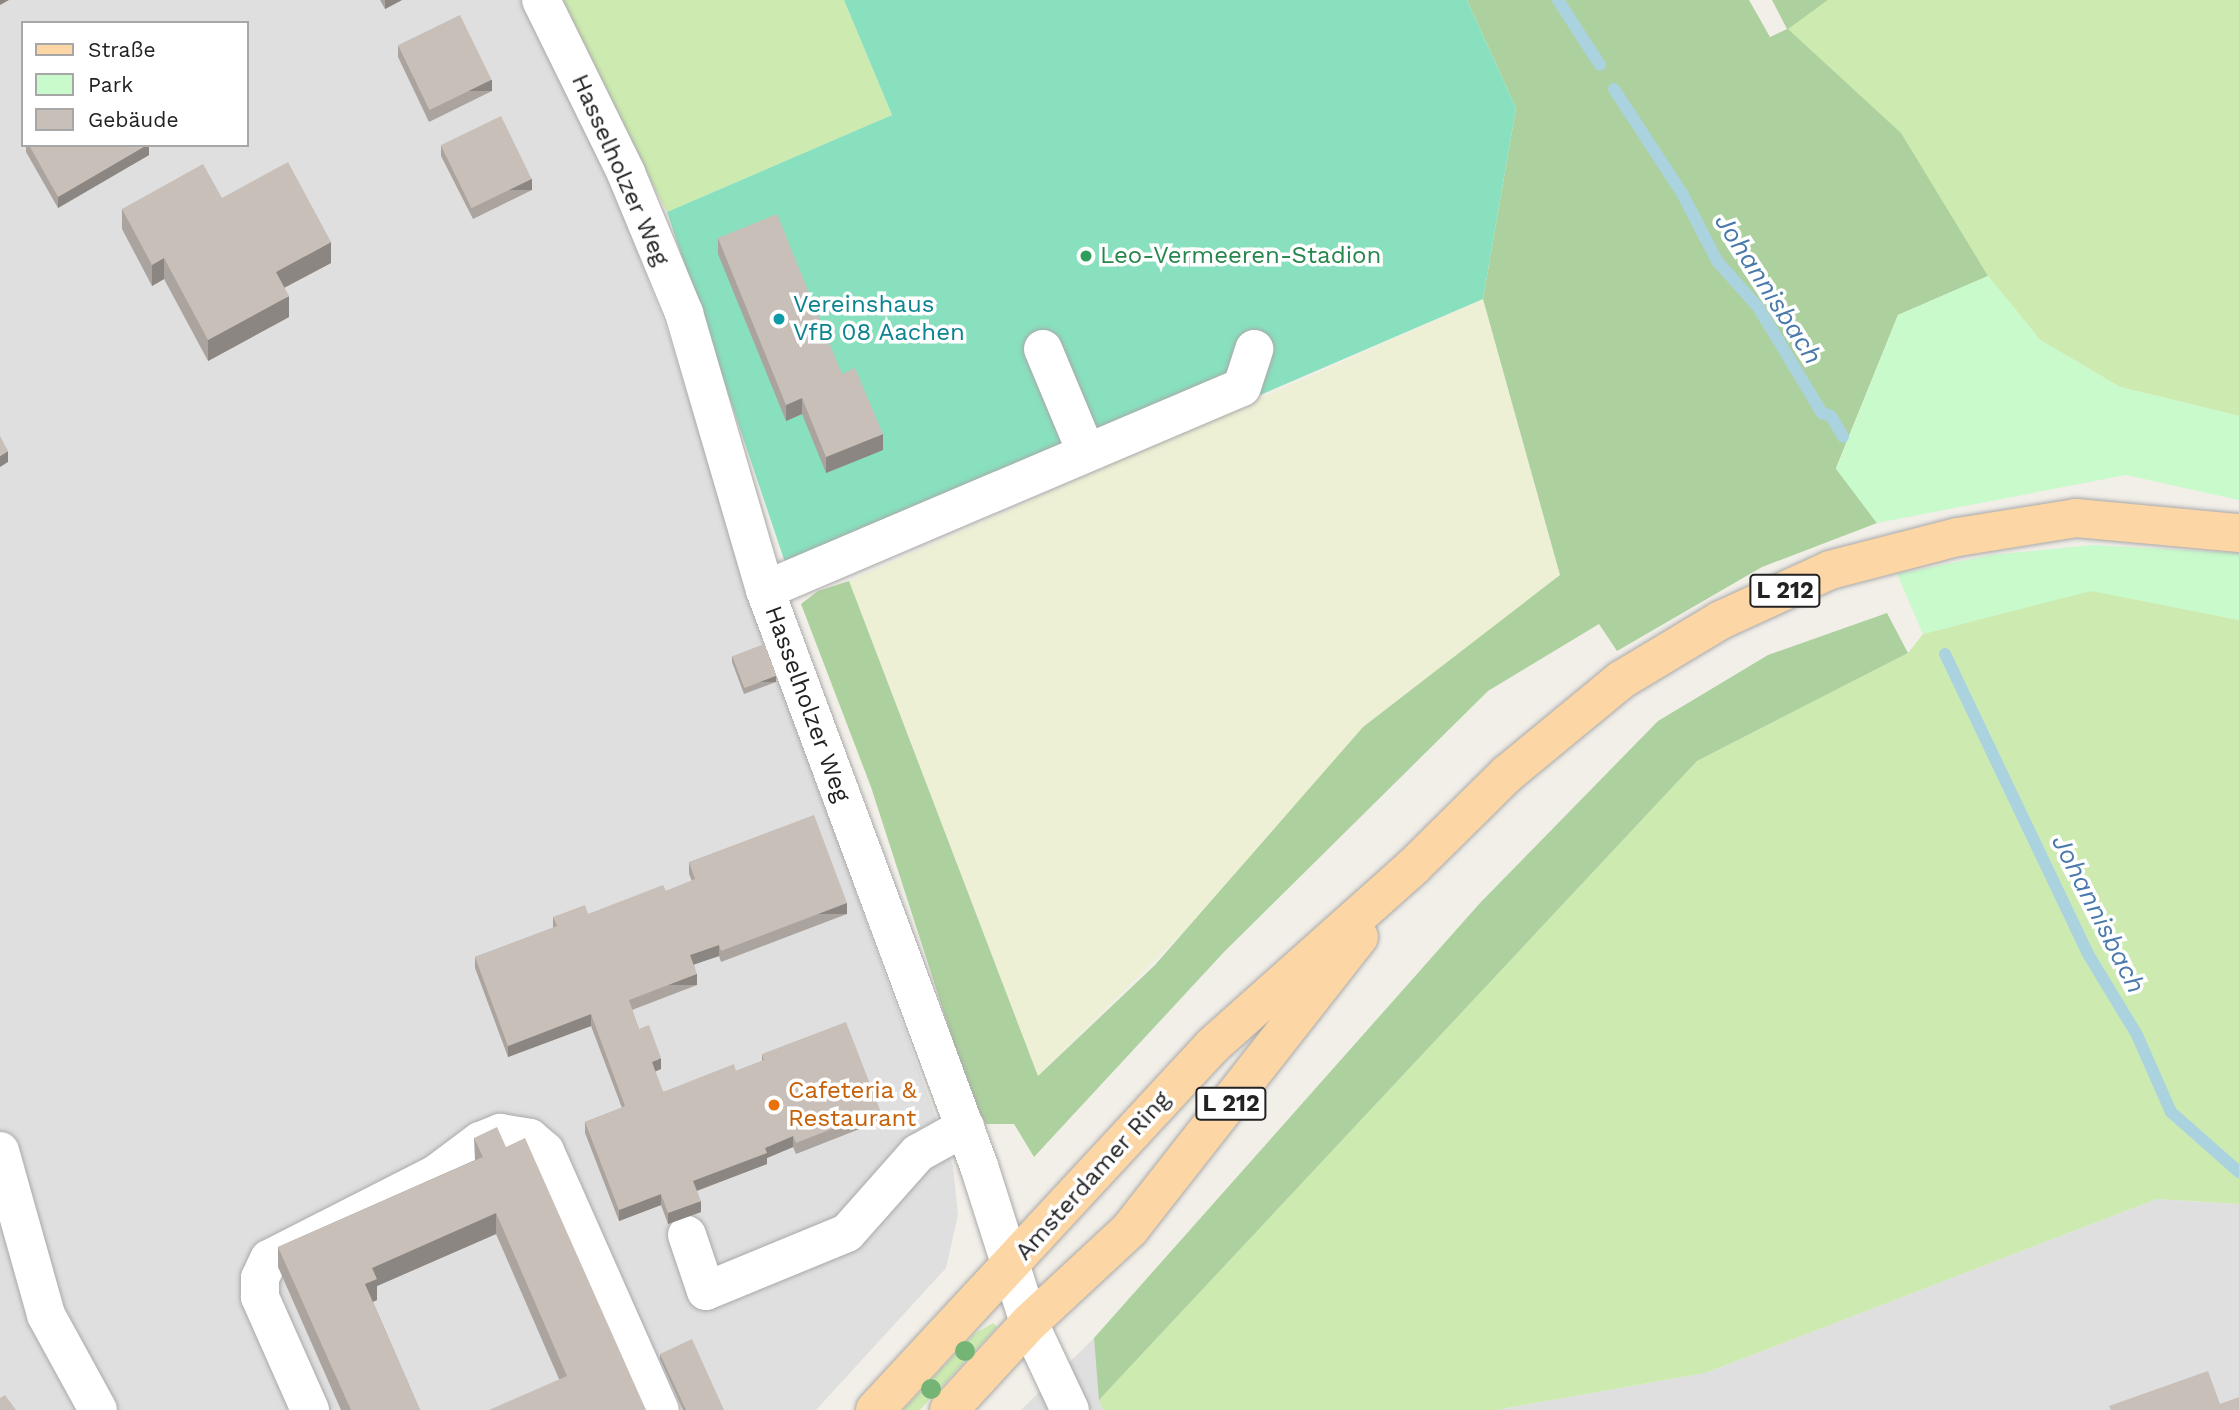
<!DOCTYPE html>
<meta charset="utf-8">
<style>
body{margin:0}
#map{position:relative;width:2239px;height:1410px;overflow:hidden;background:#f2efe9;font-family:"Work Sans",sans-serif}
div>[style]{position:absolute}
.residential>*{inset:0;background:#e0dfdf}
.farmland>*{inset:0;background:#eef0d5}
.grass>*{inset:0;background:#cdebb0}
.forest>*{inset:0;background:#add19e}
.park>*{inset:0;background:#c8facc}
.pitch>*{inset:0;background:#88e0be}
.stream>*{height:12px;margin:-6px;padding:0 6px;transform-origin:6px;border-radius:6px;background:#aad3df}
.roads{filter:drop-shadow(0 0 2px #a9a9a9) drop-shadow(0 0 2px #a9a9a9)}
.minor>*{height:38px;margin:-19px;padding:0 19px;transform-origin:19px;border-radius:19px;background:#fff}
.major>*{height:38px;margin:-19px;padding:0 19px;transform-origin:19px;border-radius:19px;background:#fcd6a4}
.trees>*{width:20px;height:20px;margin:-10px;border-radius:50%;background:#74b475}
.wall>*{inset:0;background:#aba49e}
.shaded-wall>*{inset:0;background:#8b8681;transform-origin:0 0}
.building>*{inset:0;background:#c7bfb8;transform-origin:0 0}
.dots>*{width:19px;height:19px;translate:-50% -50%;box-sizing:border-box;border:4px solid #fff;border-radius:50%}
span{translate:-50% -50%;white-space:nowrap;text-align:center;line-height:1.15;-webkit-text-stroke:7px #fff;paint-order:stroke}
.shield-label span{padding:2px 5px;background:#fff;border:2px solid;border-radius:5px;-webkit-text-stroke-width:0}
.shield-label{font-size:23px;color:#222;font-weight:700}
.street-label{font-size:24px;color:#222}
.leisure-label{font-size:24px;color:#27864d}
.left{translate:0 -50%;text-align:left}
.culture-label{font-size:24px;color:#0d838f}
.food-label{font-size:24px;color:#c56008}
.water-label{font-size:26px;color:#4a7aab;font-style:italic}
.legend{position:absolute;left:21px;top:21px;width:228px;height:126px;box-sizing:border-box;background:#fff;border:2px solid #a7a7a7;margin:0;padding:9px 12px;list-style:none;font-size:21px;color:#222}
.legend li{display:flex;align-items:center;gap:14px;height:35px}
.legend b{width:35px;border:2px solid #a7a7a7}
</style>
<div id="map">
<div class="residential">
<div style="clip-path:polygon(evenodd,0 0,525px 0,622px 212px,668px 333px,749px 591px,953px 1166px,958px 1215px,946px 1268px,816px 1410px,0 1410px,0 0,23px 23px,247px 23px,247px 145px,23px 145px,23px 23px)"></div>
<div style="clip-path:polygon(2157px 1199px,2239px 1204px,2239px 1410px,1496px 1410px,1705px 1373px)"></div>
<div style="clip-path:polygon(1094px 1338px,1103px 1410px,1021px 1410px)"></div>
</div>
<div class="farmland">
<div style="clip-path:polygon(1483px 299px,1560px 575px,1469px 649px,1038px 1076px,849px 581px)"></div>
</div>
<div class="grass">
<div style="clip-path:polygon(558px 0,844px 0,892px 115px,667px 212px)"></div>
<div style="clip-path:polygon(1828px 0,2239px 0,2239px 416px,2120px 387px,2040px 340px,1787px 29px)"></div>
<div style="clip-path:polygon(2091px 590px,2239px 620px,2239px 1204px,2157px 1199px,1705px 1373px,1496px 1410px,1103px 1410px,1099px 1400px,1697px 761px,1908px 653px,1923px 634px)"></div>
<div style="clip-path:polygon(993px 1323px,997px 1327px,920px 1410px,903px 1410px,974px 1334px)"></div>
</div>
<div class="forest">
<div style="clip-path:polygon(1467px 0,1749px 0,1770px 37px,1787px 29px,1772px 0,1828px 0,1788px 29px,1901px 133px,1988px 276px,1898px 315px,1836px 468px,1877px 523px,1762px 567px,1617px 651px,1599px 624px,1488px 691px,1224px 952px,1034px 1157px,1014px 1124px,986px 1124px,975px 1109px,871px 787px,801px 604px,818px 591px,849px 581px,1038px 1076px,1155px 965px,1363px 727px,1560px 575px,1483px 299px,1516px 108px)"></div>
<div style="clip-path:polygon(1887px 613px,1908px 653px,1697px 761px,1099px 1400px,1094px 1338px,1480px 903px,1658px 721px,1768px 655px)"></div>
</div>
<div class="park">
<div style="clip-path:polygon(1988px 276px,2040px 340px,2120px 387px,2239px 416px,2239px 500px,2126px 475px,1877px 523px,1836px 469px,1898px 315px)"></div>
<div style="clip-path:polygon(2092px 545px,2239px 553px,2239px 620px,2091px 591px,1923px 634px,1897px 574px,1991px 555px)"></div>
</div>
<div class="pitch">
<div style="clip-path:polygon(844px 0,1467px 0,1516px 108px,1483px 299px,796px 595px,667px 212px,892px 115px)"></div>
</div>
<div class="stream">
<div style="left:1558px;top:0;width:77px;rotate:57.1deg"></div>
<div style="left:1614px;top:89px;width:126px;rotate:56.9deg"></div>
<div style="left:1683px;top:195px;width:74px;rotate:62.7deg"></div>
<div style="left:1717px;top:261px;width:62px;rotate:48.3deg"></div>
<div style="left:1758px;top:307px;width:124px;rotate:58.9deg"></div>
<div style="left:1822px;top:413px;width:9px;rotate:18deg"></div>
<div style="left:1831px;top:416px;width:24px;rotate:60deg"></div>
<div style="left:1945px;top:654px;width:332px;rotate:64.5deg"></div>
<div style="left:2088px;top:954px;width:95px;rotate:58.8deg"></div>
<div style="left:2137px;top:1035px;width:84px;rotate:66.2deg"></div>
<div style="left:2171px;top:1112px;width:91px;rotate:41.4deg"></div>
</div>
<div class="roads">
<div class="minor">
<div style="left:541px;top:0;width:193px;rotate:63.8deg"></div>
<div style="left:626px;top:173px;width:152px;rotate:67.5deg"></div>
<div style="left:684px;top:313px;width:289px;rotate:73.7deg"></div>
<div style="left:765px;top:590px;width:614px;rotate:69.62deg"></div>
<div style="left:979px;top:1166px;width:165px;rotate:72.3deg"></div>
<div style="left:1029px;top:1323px;width:96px;rotate:64.8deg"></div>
<div style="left:1043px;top:349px;width:112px;rotate:67.3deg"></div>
<div style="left:765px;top:590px;width:518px;rotate:-23.05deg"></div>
<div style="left:1242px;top:387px;width:40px;rotate:-72deg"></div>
<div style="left:0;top:1151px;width:170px;rotate:74.3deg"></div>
<div style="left:46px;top:1315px;width:108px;rotate:61.3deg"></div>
<div style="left:687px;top:1235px;width:59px;rotate:71.3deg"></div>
<div style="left:706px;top:1291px;width:152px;rotate:-22.4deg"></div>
<div style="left:847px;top:1233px;width:107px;rotate:-48.4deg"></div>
<div style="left:918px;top:1153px;width:54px;rotate:-29deg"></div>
<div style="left:310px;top:1410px;width:124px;rotate:-113.9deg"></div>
<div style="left:260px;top:1297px;width:19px;rotate:-90deg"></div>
<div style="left:260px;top:1278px;width:21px;rotate:-65deg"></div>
<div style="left:269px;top:1259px;width:187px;rotate:-27deg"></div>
<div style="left:436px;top:1174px;width:55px;rotate:-36.9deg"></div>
<div style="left:480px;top:1141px;width:22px;rotate:-22deg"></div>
<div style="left:500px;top:1133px;width:30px;rotate:9deg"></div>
<div style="left:530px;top:1138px;width:20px;rotate:41deg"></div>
<div style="left:545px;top:1151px;width:283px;rotate:66.1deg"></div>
</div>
<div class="major">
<div style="left:875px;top:1410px;width:496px;rotate:-47.2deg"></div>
<div style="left:1212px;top:1046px;width:271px;rotate:-41.7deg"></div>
<div style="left:1414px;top:866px;width:131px;rotate:-44.7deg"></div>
<div style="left:1507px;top:774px;width:148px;rotate:-39.5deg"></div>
<div style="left:1621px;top:680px;width:117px;rotate:-31deg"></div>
<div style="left:1721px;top:620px;width:120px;rotate:-24.6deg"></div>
<div style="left:1830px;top:570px;width:132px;rotate:-14.5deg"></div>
<div style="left:1958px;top:537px;width:120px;rotate:-9.1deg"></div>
<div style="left:2076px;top:518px;width:164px;rotate:5.3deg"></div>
<div style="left:949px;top:1410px;width:118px;rotate:-47.4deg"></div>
<div style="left:1029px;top:1323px;width:138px;rotate:-42.9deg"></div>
<div style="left:1130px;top:1229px;width:371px;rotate:-51.9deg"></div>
</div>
</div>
<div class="trees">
<div style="left:965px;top:1351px"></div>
<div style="left:931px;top:1389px"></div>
</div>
<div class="wall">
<div style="clip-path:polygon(380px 0,402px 0,385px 9px)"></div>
<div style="clip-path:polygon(398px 46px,492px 91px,429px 122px,398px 57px)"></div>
<div style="clip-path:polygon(26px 145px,149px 145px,149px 155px,58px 208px,26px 152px)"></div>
<div style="clip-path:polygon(441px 145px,532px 190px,473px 219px,441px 156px)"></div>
<div style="clip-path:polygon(122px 209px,331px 263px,284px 288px,289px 317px,208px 361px,164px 279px,152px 286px,122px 229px)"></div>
<div style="clip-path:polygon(718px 238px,842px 374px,883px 450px,826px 473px,802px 414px,786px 421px,718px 254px)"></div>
<div style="clip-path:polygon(732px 656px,776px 682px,744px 694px,732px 662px)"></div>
<div style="clip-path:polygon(689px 862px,847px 914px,721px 962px,719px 956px,694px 964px,697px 985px,632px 1010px,639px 1029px,661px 1069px,655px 1071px,663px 1092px,736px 1071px,762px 1061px,762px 1054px,880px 1121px,796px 1154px,793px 1147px,767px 1158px,767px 1164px,697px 1191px,701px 1212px,668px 1224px,661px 1205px,619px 1221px,585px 1133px,585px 1122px,622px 1108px,591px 1026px,508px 1057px,475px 968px,475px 957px,553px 928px,553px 917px,588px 914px,666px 891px,692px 881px,689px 874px)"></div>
<div style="clip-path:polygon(474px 1138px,506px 1147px,646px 1410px,559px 1379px,496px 1234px,377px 1286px,377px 1300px,373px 1302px,420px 1410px,341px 1410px,278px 1267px,278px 1247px,475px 1160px)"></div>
<div style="clip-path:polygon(660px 1354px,724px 1410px,683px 1410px,660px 1359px)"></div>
</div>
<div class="shaded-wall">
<div style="clip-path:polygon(0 0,9px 0,0 5px)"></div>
<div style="clip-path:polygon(385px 0,402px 0,385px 9px)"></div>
<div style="left:492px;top:80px;width:11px;height:70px;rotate:90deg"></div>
<div style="clip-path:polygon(147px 145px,149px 145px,149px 155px,58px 208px,58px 197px)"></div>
<div style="left:532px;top:179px;width:11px;height:66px;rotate:90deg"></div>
<div style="clip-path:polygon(331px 242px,331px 263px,276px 292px,276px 272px)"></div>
<div style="clip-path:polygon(164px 258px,164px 279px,152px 286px,152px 265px)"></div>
<div style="clip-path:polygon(289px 296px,289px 317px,208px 361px,208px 340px)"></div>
<div style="clip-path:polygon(802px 398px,802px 414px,786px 421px,786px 405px)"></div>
<div style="clip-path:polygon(883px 434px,883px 450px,826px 473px,826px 457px)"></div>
<div style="clip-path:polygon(8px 451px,8px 462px,0 467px,0 456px)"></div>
<div style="left:776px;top:676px;width:6px;height:34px;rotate:90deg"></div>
<div style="left:847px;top:903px;width:11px;height:135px;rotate:90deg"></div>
<div style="clip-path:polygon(719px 945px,719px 956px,690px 966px,690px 955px)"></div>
<div style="left:697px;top:974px;width:11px;height:73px;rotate:90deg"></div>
<div style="clip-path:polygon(591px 1014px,591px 1026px,508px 1057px,508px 1046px)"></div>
<div style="clip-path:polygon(661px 1058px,661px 1069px,652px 1073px,652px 1062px)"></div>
<div style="left:880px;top:1110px;width:11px;height:90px;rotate:90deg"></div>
<div style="clip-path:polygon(793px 1136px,793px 1147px,767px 1158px,767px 1164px,693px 1192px,693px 1181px,765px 1148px)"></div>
<div style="clip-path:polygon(661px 1194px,661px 1205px,619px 1221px,619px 1210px)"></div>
<div style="clip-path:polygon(701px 1201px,701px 1212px,668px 1224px,668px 1213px)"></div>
<div style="clip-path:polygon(496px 1213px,496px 1234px,377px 1286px,377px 1300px,365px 1305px,365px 1284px,372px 1268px)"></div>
</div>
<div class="building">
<div style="left:460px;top:15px;width:72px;height:69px;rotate:64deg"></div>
<div style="left:501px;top:116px;width:70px;height:67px;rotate:64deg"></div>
<div style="clip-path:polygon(29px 145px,147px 145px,58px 197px)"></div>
<div style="clip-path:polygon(288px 162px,331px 242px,276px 272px,289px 296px,208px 340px,164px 258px,152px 265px,122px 209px,203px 164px,222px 198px)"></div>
<div style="clip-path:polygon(777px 214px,842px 374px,855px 368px,883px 434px,826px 457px,802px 398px,786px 405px,718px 238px)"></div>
<div style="clip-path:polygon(0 436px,8px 451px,0 456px)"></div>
<div style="left:764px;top:644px;width:34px;height:34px;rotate:69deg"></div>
<div style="clip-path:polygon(814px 815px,847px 903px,721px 951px,719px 945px,690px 955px,697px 974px,629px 1000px,639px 1029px,649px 1025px,661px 1058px,652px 1062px,663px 1092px,734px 1064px,736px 1071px,764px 1060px,762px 1054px,846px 1022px,880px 1110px,796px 1143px,793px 1136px,765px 1148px,767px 1153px,693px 1181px,701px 1201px,668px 1213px,661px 1194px,619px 1210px,585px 1122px,625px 1106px,591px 1014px,508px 1046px,475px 957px,557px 926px,553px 917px,585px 905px,588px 914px,663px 885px,666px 891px,695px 879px,689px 862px)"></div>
<div style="clip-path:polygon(497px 1127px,506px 1147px,525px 1138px,646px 1410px,489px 1410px,567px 1376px,496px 1213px,372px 1268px,377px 1279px,365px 1284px,420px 1410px,351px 1410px,278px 1247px,483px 1157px,474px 1138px)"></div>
<div style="clip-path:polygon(692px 1339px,724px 1410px,686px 1410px,660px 1354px)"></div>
<div style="clip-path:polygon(2208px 1371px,2220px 1404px,2239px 1397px,2239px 1410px,2111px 1410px,2109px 1406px)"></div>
<div style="clip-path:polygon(5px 1395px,16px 1410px,0 1410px,0 1398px)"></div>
</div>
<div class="dots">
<div style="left:1086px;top:256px;background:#2e9e5b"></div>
<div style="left:779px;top:319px;background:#0f9aa8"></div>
<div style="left:774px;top:1105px;background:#e8710a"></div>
</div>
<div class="shield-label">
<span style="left:1785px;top:591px">L 212</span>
<span style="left:1231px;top:1104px">L 212</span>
</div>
<div class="street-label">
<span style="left:620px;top:170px;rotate:66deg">Hasselholzer Weg</span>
<span style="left:807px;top:704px;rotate:70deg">Hasselholzer Weg</span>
<span style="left:1093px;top:1176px;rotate:-48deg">Amsterdamer Ring</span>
</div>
<div class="leisure-label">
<span class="left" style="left:1100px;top:256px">Leo-Vermeeren-Stadion</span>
</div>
<div class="culture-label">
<span class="left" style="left:793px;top:319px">Vereinshaus<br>VfB 08 Aachen</span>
</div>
<div class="food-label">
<span class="left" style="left:788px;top:1105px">Cafeteria &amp;<br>Restaurant</span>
</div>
<div class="water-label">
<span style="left:1768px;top:289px;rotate:57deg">Johannisbach</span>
<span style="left:2098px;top:914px;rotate:63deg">Johannisbach</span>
</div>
<ul class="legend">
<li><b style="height:9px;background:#fcd6a4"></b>Straße</li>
<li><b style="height:19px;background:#c8facc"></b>Park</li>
<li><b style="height:19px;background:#c7bfb8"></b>Gebäude</li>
</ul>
</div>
